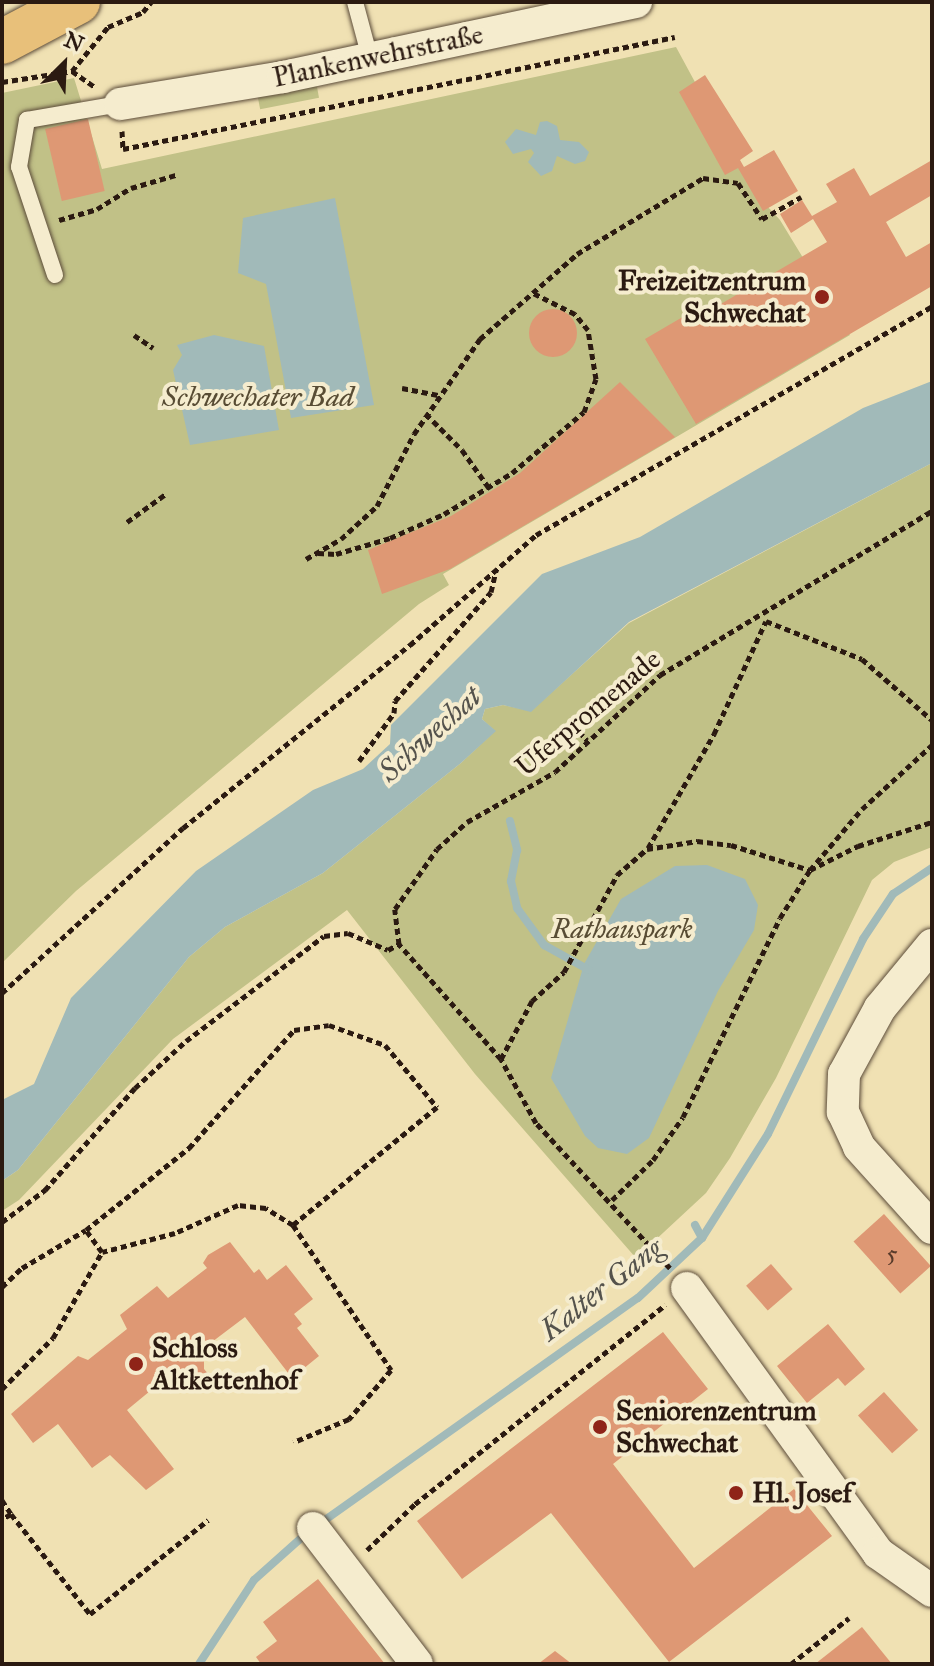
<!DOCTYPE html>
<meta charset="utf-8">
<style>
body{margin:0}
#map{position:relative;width:934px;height:1666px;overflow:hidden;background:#f0e1b3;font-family:"IM FELL Great Primer",serif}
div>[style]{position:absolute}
.green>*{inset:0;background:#c1c187;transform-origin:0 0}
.water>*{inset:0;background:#a1bab9}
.stream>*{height:8px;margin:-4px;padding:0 4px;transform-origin:4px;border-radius:4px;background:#a1bab9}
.building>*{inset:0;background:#de9874;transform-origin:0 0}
.round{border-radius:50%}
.path>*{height:5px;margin-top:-2.5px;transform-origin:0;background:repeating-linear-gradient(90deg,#2b1a11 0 6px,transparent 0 10px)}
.roads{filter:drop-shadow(0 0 2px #5c4c3a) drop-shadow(0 0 2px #5c4c3a)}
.service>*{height:16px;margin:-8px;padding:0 8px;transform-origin:8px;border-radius:8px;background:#f5ecce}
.minor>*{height:32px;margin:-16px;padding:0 16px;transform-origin:16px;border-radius:16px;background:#f5ecce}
.primary>*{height:44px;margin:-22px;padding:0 22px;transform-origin:22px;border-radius:22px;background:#e8c07a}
.dots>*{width:22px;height:22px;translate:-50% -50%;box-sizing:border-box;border:4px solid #f5ecce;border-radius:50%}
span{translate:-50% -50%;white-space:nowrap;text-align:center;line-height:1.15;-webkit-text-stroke:8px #f5ecce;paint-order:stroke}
.number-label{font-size:24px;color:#583a2a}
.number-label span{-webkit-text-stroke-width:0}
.street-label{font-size:28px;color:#2b1a11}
.poi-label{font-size:28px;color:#2b1a11;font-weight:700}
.right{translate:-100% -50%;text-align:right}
.left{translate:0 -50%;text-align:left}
.park-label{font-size:28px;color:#584c34;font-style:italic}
.water-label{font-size:30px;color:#54524c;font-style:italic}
.frame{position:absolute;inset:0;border:4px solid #2b1a11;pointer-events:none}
.north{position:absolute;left:24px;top:24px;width:80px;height:80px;-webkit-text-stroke:6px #f5ecce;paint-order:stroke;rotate:24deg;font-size:22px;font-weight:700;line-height:32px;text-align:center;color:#2b1a11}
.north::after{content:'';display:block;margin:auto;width:28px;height:36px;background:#2b1a11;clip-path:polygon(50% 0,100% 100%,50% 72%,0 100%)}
</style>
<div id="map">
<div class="green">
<div style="clip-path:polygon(676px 47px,755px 193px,780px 220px,850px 335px,443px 574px,449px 585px,419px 604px,76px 891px,2px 963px,2px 93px,74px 78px,102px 169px)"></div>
<div style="left:316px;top:82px;width:16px;height:60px;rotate:79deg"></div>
<div style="clip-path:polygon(932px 463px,932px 847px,894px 862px,872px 880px,776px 1078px,730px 1158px,706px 1193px,636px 1258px,475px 1074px,347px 910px,173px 1039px,19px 1200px,2px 1211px,2px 1181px,18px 1170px,189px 957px,225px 927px,323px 873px,461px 763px,495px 731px,482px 719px,485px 709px,503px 705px,531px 711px,629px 623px)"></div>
</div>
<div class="water">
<div style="clip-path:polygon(547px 121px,557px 126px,560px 140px,579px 142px,589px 152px,585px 161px,575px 164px,557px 156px,552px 171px,541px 176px,528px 162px,534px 153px,531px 149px,513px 154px,505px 142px,516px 129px,536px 135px,540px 122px)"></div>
<div style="clip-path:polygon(335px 198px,374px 405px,291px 418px,266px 284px,238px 273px,243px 218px)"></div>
<div style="clip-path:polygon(214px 335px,264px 346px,279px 430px,190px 445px,173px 370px,182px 355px,177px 345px)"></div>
<div style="clip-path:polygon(932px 381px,932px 463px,629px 622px,531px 712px,503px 705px,485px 709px,482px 719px,496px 731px,461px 763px,323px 873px,225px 927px,189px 957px,18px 1170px,2px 1181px,2px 1100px,34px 1084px,71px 998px,196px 871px,313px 790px,363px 769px,390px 744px,391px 725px,542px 574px,640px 537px,863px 408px)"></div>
<div style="clip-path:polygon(707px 865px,745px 879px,758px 905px,754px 930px,718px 991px,649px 1138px,627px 1154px,598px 1148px,585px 1136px,551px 1078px,584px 964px,621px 899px,675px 866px)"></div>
</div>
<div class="stream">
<div style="left:510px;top:821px;width:30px;rotate:76deg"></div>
<div style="left:517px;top:850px;width:32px;rotate:101deg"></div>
<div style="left:511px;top:881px;width:28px;rotate:77deg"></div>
<div style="left:517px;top:908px;width:46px;rotate:53.9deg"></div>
<div style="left:544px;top:945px;width:51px;rotate:29.1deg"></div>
<div style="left:695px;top:1225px;width:15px;rotate:62deg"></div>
<div style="left:318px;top:1525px;width:392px;rotate:-35.4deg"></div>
<div style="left:638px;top:1298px;width:88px;rotate:-43.2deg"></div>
<div style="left:702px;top:1238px;width:123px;rotate:-57.6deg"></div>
<div style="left:768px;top:1134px;width:217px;rotate:-64deg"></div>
<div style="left:863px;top:939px;width:54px;rotate:-56.3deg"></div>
<div style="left:893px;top:894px;width:47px;rotate:-33.7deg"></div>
<div style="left:199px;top:1664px;width:100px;rotate:-56.8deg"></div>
<div style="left:254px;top:1580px;width:71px;rotate:-41.6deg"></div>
</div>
<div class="building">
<div style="clip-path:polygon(705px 75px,753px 151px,740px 160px,744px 167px,774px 150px,798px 191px,763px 211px,738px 168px,725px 175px,679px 92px)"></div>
<div style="left:88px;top:119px;width:74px;height:44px;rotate:77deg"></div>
<div style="clip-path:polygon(932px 160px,932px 195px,886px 222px,906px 257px,932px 242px,932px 286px,696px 424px,645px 339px,698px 308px,702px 315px,827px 242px,813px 219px,791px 233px,780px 214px,802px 200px,812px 216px,837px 202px,826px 184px,854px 168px,870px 196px)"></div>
<div class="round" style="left:529px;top:309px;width:48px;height:48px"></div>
<div style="clip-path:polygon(620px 382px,675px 437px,450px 569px,382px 594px,368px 550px,451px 516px,520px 473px)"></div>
<div style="left:884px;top:1214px;width:70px;height:41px;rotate:48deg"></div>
<div style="clip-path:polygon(230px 1242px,254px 1273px,259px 1269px,267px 1280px,286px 1265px,313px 1299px,294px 1314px,302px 1324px,297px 1328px,319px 1356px,292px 1378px,245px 1317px,204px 1348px,204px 1369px,210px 1376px,192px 1390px,167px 1377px,127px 1410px,174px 1469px,146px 1490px,110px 1455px,92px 1468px,58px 1424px,33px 1443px,11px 1414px,78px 1356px,88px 1360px,127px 1329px,120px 1315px,157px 1286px,168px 1298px,207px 1268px,203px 1263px,208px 1255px)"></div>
<div style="left:771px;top:1264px;width:33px;height:33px;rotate:49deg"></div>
<div style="clip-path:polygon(828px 1324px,865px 1369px,845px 1386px,838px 1378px,807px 1403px,777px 1366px)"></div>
<div style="clip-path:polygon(663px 1332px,708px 1389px,613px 1464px,694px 1568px,794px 1489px,832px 1536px,669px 1662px,551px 1513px,462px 1579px,417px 1521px)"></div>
<div style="left:884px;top:1392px;width:51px;height:35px;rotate:48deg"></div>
<div style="clip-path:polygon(318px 1579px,385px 1664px,261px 1664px,256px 1657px,277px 1641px,263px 1622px)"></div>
<div style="clip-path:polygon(862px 1627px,892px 1664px,815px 1664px)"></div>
<div style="clip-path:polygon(555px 1651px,572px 1664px,538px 1664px)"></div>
</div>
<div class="path">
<div style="left:72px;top:71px;width:28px;rotate:35deg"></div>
<div style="left:2px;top:82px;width:71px;rotate:-8.9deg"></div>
<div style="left:72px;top:71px;width:57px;rotate:-50.7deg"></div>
<div style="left:108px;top:27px;width:38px;rotate:-23deg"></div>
<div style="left:143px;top:12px;width:13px;rotate:-51deg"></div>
<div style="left:122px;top:131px;width:18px;rotate:87deg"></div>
<div style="left:123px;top:149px;width:563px;rotate:-11.47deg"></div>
<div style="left:59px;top:220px;width:40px;rotate:-16deg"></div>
<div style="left:97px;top:209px;width:40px;rotate:-32deg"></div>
<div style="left:131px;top:188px;width:47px;rotate:-16.1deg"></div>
<div style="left:134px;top:335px;width:23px;rotate:34deg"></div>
<div style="left:402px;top:388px;width:38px;rotate:11deg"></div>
<div style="left:426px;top:414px;width:51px;rotate:45deg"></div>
<div style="left:462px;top:450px;width:47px;rotate:54.6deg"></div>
<div style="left:127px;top:522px;width:49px;rotate:-35.9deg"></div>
<div style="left:318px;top:553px;width:18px;rotate:3deg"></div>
<div style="left:336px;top:554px;width:56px;rotate:-16.5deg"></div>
<div style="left:390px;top:538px;width:59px;rotate:-24deg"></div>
<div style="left:444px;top:514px;width:79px;rotate:-31.1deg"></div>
<div style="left:512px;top:473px;width:94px;rotate:-40.3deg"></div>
<div style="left:584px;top:412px;width:35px;rotate:-70deg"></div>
<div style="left:596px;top:379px;width:50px;rotate:-99.3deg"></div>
<div style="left:588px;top:330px;width:21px;rotate:-129deg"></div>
<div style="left:575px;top:314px;width:49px;rotate:-153.4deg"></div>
<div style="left:306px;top:559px;width:40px;rotate:-29.7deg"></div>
<div style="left:341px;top:539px;width:49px;rotate:-42.5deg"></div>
<div style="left:377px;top:506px;width:81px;rotate:-62.8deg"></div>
<div style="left:414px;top:434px;width:116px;rotate:-55.2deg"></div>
<div style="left:480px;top:339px;width:129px;rotate:-41.2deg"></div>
<div style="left:577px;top:254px;width:147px;rotate:-31.1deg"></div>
<div style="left:703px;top:178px;width:35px;rotate:8deg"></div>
<div style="left:738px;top:183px;width:43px;rotate:56.3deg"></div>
<div style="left:762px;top:219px;width:45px;rotate:-29.4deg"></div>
<div style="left:572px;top:724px;width:22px;rotate:47deg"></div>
<div style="left:359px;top:761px;width:59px;rotate:-53.9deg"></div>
<div style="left:394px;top:713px;width:12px;rotate:-85deg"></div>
<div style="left:395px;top:701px;width:145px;rotate:-48.6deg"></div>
<div style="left:491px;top:592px;width:22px;rotate:-77deg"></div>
<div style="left:648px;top:848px;width:132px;rotate:-59.9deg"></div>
<div style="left:714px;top:734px;width:124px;rotate:-65.3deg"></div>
<div style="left:766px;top:621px;width:103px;rotate:21.6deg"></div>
<div style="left:862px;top:659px;width:93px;rotate:41.1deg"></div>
<div style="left:2px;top:993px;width:245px;rotate:-42.4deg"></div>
<div style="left:183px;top:828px;width:292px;rotate:-38.9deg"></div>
<div style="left:410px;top:645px;width:167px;rotate:-41.1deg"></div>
<div style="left:536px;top:535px;width:457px;rotate:-30deg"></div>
<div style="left:501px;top:1059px;width:66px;rotate:-61.9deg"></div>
<div style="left:532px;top:1001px;width:43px;rotate:-42.2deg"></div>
<div style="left:564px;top:972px;width:111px;rotate:-61.3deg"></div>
<div style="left:617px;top:875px;width:40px;rotate:-41deg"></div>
<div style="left:647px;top:849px;width:51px;rotate:-9.1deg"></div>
<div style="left:697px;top:841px;width:34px;rotate:7deg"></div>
<div style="left:731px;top:845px;width:83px;rotate:17.6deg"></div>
<div style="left:810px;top:870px;width:54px;rotate:-26.6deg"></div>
<div style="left:858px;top:846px;width:78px;rotate:-18deg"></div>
<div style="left:612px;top:1200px;width:57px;rotate:-44.3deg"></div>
<div style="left:653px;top:1160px;width:52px;rotate:-55.1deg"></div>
<div style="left:683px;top:1117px;width:221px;rotate:-64deg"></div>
<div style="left:780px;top:918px;width:57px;rotate:-58deg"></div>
<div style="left:810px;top:870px;width:80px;rotate:-49.6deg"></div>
<div style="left:862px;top:809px;width:95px;rotate:-42.4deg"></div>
<div style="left:2px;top:1222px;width:54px;rotate:-36.7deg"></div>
<div style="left:45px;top:1190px;width:136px;rotate:-48.6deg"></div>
<div style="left:135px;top:1088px;width:69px;rotate:-42.7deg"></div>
<div style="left:186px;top:1041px;width:173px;rotate:-37.3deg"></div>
<div style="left:324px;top:936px;width:24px;rotate:-7deg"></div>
<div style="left:348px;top:933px;width:43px;rotate:23deg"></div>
<div style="left:388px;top:950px;width:13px;rotate:-29deg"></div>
<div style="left:293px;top:1225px;width:175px;rotate:55.9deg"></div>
<div style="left:391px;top:1370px;width:65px;rotate:130.6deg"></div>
<div style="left:349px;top:1419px;width:60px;rotate:157.3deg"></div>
<div style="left:670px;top:1268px;width:197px;rotate:-132.7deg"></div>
<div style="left:536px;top:1123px;width:73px;rotate:-118.7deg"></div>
<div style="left:501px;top:1059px;width:154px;rotate:-131.6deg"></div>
<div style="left:399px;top:944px;width:35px;rotate:-97deg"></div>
<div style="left:395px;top:909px;width:73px;rotate:-55deg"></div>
<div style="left:437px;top:849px;width:40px;rotate:-42deg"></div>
<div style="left:467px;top:822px;width:101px;rotate:-29.6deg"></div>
<div style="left:555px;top:772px;width:143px;rotate:-42.7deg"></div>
<div style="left:660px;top:675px;width:318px;rotate:-31.1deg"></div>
<div style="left:2px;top:1287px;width:28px;rotate:-44deg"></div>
<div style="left:22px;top:1268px;width:74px;rotate:-30.7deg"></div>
<div style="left:86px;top:1230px;width:132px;rotate:-38.5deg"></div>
<div style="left:189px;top:1148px;width:158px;rotate:-48.3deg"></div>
<div style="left:294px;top:1030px;width:35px;rotate:-8deg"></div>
<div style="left:329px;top:1025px;width:59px;rotate:19.7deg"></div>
<div style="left:385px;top:1045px;width:81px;rotate:50deg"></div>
<div style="left:437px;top:1107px;width:186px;rotate:140.7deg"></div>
<div style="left:293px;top:1225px;width:32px;rotate:-148deg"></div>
<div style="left:266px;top:1208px;width:28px;rotate:-174deg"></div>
<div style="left:238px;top:1205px;width:69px;rotate:156deg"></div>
<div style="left:175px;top:1233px;width:75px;rotate:165.4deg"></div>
<div style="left:2px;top:1389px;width:72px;rotate:-45deg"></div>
<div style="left:53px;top:1338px;width:99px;rotate:-60.3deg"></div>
<div style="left:102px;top:1252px;width:27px;rotate:-126deg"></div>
<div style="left:2px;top:1500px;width:17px;rotate:57deg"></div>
<div style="left:11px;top:1514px;width:10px;rotate:151deg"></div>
<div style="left:11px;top:1514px;width:127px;rotate:51.7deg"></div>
<div style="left:90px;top:1614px;width:151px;rotate:-38.5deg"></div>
<div style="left:367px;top:1550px;width:66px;rotate:-43.8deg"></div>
<div style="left:415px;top:1504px;width:320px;rotate:-38.5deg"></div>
<div style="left:791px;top:1664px;width:74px;rotate:-38.4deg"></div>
</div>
<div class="roads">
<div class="service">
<div style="left:355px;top:2px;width:58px;rotate:75deg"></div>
<div style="left:55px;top:275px;width:114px;rotate:-108.4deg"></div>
<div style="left:19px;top:167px;width:48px;rotate:-80.3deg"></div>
<div style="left:27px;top:120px;width:94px;rotate:-9.8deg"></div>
</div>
<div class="minor">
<div style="left:120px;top:104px;width:165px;rotate:-9.4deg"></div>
<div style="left:283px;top:77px;width:361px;rotate:-12deg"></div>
<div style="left:932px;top:945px;width:82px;rotate:129.5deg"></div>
<div style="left:880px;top:1008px;width:75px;rotate:118.6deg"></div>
<div style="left:844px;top:1074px;width:38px;rotate:92deg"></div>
<div style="left:843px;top:1112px;width:38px;rotate:65deg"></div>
<div style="left:859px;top:1147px;width:109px;rotate:48deg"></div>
<div style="left:687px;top:1288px;width:327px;rotate:54.2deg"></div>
<div style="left:878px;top:1553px;width:66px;rotate:35.1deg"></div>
<div style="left:313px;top:1528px;width:171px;rotate:52.6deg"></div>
</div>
<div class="primary">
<div style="left:2px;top:42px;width:86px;rotate:-27.8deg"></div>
</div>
</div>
<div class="dots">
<div style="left:822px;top:297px;background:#8f2418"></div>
<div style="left:136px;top:1364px;background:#8f2418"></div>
<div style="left:600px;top:1427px;background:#8f2418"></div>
<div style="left:736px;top:1493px;background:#8f2418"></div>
</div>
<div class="number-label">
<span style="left:892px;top:1254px">5</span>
</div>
<div class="street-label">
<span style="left:378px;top:56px;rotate:-12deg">Plankenwehrstraße</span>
<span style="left:588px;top:713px;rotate:-40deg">Uferpromenade</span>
</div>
<div class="poi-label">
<span class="right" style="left:806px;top:297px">Freizeitzentrum<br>Schwechat</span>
<span class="left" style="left:152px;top:1364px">Schloss<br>Altkettenhof</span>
<span class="left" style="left:616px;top:1427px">Seniorenzentrum<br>Schwechat</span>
<span class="left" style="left:752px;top:1493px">Hl. Josef</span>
</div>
<div class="park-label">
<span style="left:258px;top:397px">Schwechater Bad</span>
<span style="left:622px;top:929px">Rathauspark</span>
</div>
<div class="water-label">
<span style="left:430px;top:734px;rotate:-42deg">Schwechat</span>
<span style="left:601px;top:1289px;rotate:-38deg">Kalter Gang</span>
</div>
<div class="frame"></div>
<div class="north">N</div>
</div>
